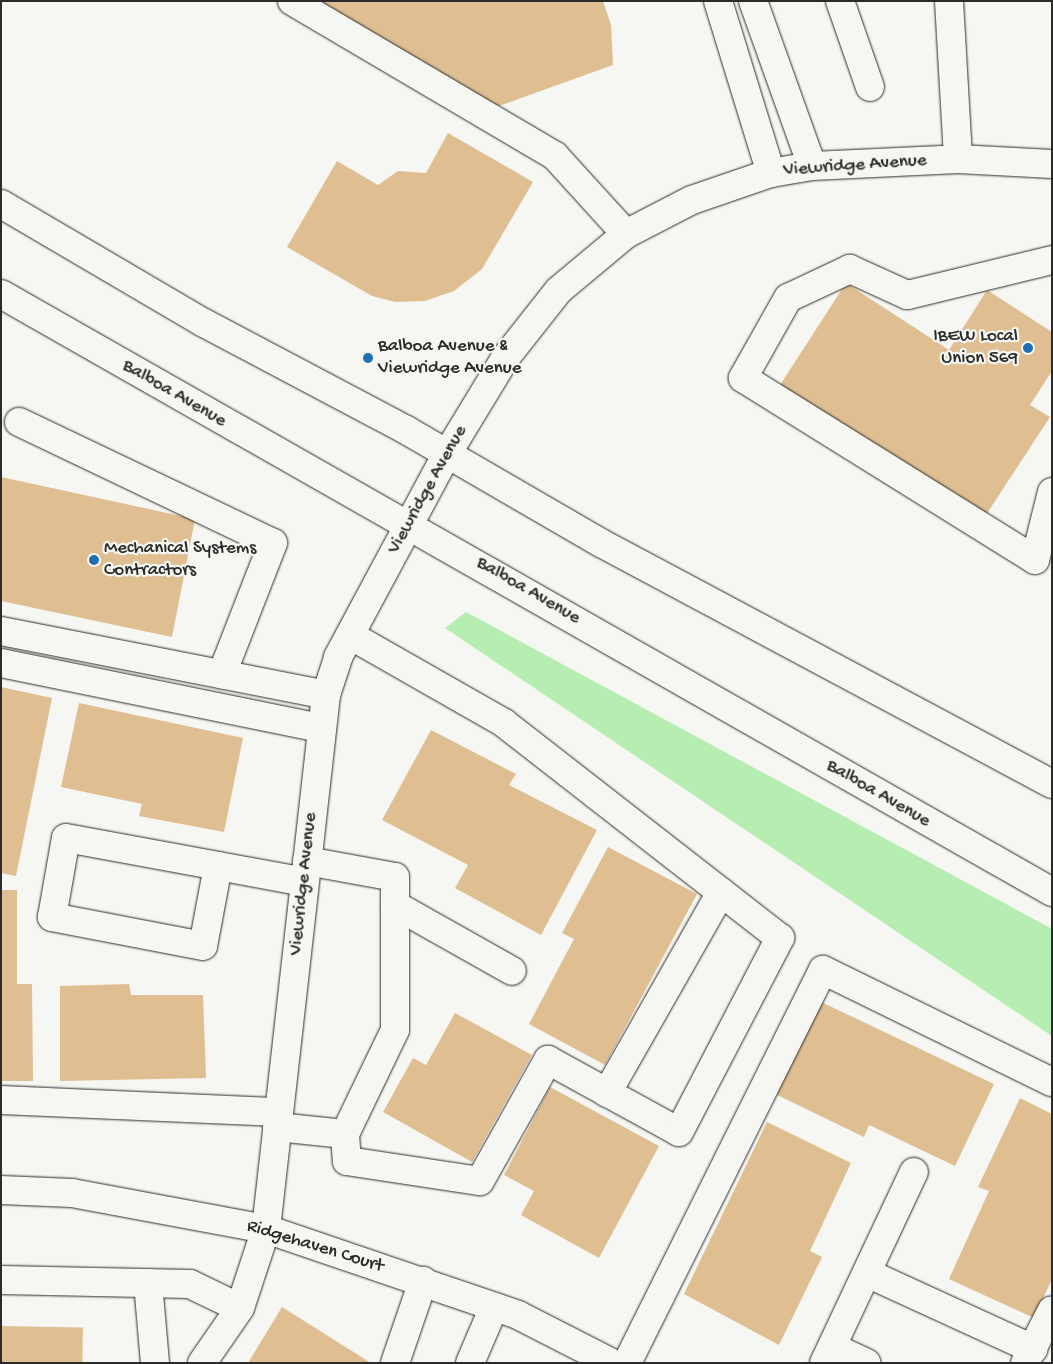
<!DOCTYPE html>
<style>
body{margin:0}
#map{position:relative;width:1053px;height:1364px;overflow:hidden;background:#f6f6f2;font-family:"Gochi Hand",sans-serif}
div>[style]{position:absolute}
.green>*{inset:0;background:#b6eeb1}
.building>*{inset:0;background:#dfbf92;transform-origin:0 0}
.roads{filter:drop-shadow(0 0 1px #2b2b2b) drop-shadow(0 0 1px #2b2b2b)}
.minor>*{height:28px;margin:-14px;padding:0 14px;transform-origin:14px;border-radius:14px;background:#f6f6f2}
.major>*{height:28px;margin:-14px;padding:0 14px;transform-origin:14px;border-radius:14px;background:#f6f6f2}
.dots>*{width:14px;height:14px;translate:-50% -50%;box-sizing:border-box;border:2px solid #f6f6f2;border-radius:50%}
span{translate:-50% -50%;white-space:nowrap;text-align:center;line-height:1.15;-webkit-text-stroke:4.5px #f6f6f2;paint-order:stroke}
.street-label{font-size:19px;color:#2b2b2b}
.poi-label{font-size:19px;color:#2b2b2b}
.right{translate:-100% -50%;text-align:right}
.left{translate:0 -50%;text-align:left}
.frame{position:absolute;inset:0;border:2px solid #2b2b2b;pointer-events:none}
</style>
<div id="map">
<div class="green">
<div style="clip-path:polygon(466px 612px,1052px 929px,1052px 1036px,445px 628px)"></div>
</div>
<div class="building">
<div style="clip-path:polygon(311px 1px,603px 1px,611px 25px,613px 65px,493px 108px)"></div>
<div style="clip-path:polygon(448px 133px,533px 182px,482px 269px,454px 291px,425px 301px,395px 302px,372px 296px,287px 247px,337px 161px,378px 185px,398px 171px,426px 173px)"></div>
<div style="clip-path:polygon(846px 283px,949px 350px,987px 290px,1052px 332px,1052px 371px,1030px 405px,1050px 417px,984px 518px,780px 385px)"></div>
<div style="clip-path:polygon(1px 477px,195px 519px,172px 637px,1px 601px)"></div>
<div style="clip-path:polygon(1px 687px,52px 698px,16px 876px,1px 873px)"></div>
<div style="clip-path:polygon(79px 703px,243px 738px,224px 832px,139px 816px,142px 804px,61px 787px)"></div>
<div style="clip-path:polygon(431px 730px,516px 774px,509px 785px,597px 830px,541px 935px,455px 888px,468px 865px,382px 820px)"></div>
<div style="clip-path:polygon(608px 847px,697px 894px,605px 1065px,529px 1024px,574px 939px,562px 933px)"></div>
<div style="clip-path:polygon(1px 890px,17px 890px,17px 984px,32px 984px,33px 1081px,1px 1081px)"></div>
<div style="clip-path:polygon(129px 984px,131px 995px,203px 995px,206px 1078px,60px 1081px,60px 986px)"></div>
<div style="clip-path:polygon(817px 1000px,994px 1084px,955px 1166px,869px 1125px,864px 1137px,773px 1093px)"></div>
<div style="clip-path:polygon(455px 1013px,532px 1055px,472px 1162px,383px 1112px,413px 1058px,426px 1065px)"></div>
<div style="clip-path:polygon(550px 1087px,659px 1146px,599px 1258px,521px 1215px,534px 1191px,504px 1175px)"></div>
<div style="clip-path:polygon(1020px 1098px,1052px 1114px,1052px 1279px,1034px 1318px,949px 1279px,989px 1191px,978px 1187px)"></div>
<div style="clip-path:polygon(767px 1122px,851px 1163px,810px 1251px,822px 1257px,779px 1345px,684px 1294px)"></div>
<div style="clip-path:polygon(282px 1307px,371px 1363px,248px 1363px)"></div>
<div style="left:1px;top:1326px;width:82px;height:37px;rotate:1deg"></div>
</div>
<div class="roads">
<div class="minor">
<div style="left:292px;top:1px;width:305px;rotate:30.5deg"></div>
<div style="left:555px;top:156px;width:105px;rotate:47.7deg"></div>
<div style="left:718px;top:1px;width:180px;rotate:72.9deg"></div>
<div style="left:753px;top:1px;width:175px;rotate:70.3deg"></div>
<div style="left:840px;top:1px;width:91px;rotate:70.8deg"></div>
<div style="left:949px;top:1px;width:158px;rotate:86.7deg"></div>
<div style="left:1052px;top:260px;width:149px;rotate:166.4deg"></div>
<div style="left:907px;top:295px;width:63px;rotate:-155.5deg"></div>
<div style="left:850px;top:269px;width:68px;rotate:154.9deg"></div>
<div style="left:788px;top:298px;width:92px;rotate:119.4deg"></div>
<div style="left:743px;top:378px;width:344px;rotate:31.9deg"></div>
<div style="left:1035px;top:560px;width:70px;rotate:-76deg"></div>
<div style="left:19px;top:422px;width:281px;rotate:25.5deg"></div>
<div style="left:273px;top:543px;width:141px;rotate:111.3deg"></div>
<div style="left:1px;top:631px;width:331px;rotate:11.1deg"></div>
<div style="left:1px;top:663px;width:327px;rotate:11.5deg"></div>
<div style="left:307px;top:861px;width:89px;rotate:10.3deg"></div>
<div style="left:395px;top:877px;width:153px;rotate:90deg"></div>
<div style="left:395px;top:1030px;width:115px;rotate:115.7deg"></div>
<div style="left:218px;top:866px;width:81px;rotate:100.6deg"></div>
<div style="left:203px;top:946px;width:154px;rotate:-169.1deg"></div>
<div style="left:52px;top:917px;width:80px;rotate:-80deg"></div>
<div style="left:66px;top:838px;width:155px;rotate:10.4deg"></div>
<div style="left:218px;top:866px;width:88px;rotate:10.4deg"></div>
<div style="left:395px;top:905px;width:134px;rotate:29.4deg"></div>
<div style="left:607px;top:1093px;width:231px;rotate:-60.4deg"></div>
<div style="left:1px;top:1100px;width:278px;rotate:2.5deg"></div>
<div style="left:277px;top:1127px;width:68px;rotate:5.9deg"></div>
<div style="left:345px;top:1134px;width:27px;rotate:86deg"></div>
<div style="left:347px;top:1161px;width:134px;rotate:8.6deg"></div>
<div style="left:480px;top:1181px;width:139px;rotate:-60.7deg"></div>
<div style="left:548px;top:1060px;width:149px;rotate:28.8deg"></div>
<div style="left:679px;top:1132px;width:219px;rotate:-62.5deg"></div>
<div style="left:780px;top:938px;width:350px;rotate:-142.1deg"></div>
<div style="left:504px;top:723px;width:177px;rotate:-150.3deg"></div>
<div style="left:1px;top:1190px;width:71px;rotate:2.4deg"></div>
<div style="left:72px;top:1193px;width:197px;rotate:10.5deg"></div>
<div style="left:266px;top:1229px;width:266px;rotate:18.8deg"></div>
<div style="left:518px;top:1315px;width:106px;rotate:27.1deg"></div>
<div style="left:867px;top:1273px;width:183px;rotate:24.6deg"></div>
<div style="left:1px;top:1280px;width:189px;rotate:1.2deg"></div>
<div style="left:190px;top:1284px;width:55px;rotate:25.6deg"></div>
<div style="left:240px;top:1308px;width:83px;rotate:-71.8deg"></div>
<div style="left:266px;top:1229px;width:537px;rotate:-83.59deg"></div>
<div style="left:326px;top:695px;width:40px;rotate:-72deg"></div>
<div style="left:338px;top:657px;width:230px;rotate:-61.8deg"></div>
<div style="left:447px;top:454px;width:114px;rotate:-58.7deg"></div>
<div style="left:506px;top:357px;width:85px;rotate:-51.7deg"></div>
<div style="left:559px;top:290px;width:87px;rotate:-39.9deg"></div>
<div style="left:626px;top:234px;width:74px;rotate:-27.3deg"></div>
<div style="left:692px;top:200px;width:83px;rotate:-18.9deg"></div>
<div style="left:771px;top:173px;width:42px;rotate:-9.7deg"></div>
<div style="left:812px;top:166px;width:146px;rotate:-2.7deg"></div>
<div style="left:958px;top:159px;width:94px;rotate:3deg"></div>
<div style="left:148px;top:1283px;width:80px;rotate:85deg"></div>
<div style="left:832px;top:1347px;width:38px;rotate:25deg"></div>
<div style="left:202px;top:1363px;width:67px;rotate:-55.4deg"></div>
<div style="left:395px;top:1363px;width:87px;rotate:-71.1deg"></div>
<div style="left:470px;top:1363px;width:61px;rotate:-66.8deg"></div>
<div style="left:627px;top:1363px;width:439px;rotate:-63.5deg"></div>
<div style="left:823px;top:970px;width:255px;rotate:26.1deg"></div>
<div style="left:824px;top:1363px;width:211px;rotate:-64.8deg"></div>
<div style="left:1025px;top:1363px;width:59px;rotate:-63deg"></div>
</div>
<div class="major">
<div style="left:1px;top:204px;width:235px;rotate:30.4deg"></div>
<div style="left:204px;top:323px;width:229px;rotate:27.9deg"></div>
<div style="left:406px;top:430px;width:225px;rotate:30.1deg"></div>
<div style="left:601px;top:543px;width:511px;rotate:28.12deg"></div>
<div style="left:1px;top:294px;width:1209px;rotate:29.64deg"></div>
</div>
</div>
<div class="dots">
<div style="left:1028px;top:348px;background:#1f6fb2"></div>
<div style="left:368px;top:358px;background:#1f6fb2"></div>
<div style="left:94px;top:560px;background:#1f6fb2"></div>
</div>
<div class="street-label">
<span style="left:855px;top:166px;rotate:-4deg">Viewridge Avenue</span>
<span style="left:174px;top:394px;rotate:30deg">Balboa Avenue</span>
<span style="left:428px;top:490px;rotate:-61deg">Viewridge Avenue</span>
<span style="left:528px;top:591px;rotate:30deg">Balboa Avenue</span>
<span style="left:878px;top:794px;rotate:30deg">Balboa Avenue</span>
<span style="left:304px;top:884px;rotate:-84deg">Viewridge Avenue</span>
<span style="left:315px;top:1247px;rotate:17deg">Ridgehaven Court</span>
</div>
<div class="poi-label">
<span class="right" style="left:1018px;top:348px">IBEW Local<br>Union 569</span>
<span class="left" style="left:378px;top:358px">Balboa Avenue &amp;<br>Viewridge Avenue</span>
<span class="left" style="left:104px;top:560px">Mechanical Systems<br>Contractors</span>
</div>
<div class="frame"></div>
</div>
